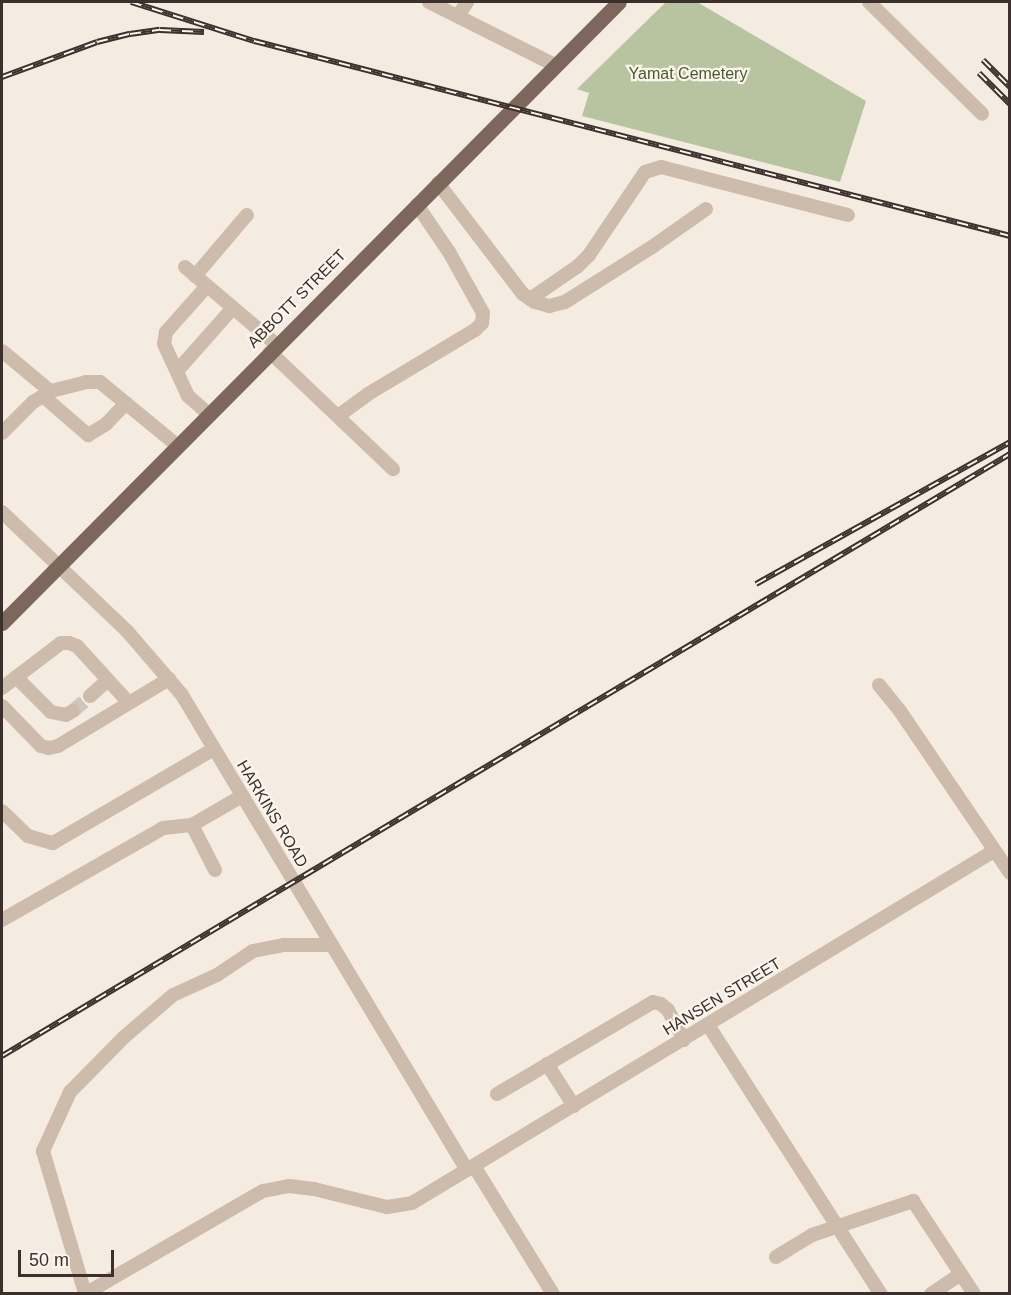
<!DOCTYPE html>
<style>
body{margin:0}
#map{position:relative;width:1011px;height:1295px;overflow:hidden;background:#f4ebe1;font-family:Helvetica,sans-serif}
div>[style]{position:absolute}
.green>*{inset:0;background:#b8c4a0}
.minor-tunnel>*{height:14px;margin-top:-7px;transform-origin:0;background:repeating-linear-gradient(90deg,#cfc6bd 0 14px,transparent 0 21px)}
.minor>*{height:14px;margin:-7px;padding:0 7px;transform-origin:7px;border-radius:7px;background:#cdbbac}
.major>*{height:15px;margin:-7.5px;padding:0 7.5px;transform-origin:7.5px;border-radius:7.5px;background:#7d675c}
.rail>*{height:6px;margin-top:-3px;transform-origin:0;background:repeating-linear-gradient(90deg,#fbf5ee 0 11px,#3b302b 0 22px);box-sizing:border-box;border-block:2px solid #3b302b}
span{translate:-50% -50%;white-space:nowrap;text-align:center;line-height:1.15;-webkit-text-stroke:4.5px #fbf5ee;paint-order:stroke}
.park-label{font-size:16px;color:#4a5a2e}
.street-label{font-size:16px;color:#3b302b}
.frame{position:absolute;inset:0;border:3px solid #3b302b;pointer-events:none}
.scale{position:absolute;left:18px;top:1250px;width:96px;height:27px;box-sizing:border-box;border:3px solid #3b302b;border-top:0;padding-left:8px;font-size:18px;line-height:21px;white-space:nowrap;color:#3b302b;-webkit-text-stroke:4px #fbf5ee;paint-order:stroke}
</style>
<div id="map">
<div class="green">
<div style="clip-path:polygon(666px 2px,697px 2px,866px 101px,840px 182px,582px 116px,589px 93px,577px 89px)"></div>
</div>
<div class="minor-tunnel">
<div style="left:73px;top:711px;width:23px;rotate:-41deg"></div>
</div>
<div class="minor">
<div style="left:429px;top:2px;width:141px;rotate:26.6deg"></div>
<div style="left:869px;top:2px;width:159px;rotate:44.7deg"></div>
<div style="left:458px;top:16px;width:17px;rotate:-57deg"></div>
<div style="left:438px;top:183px;width:140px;rotate:52.6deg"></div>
<div style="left:523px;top:294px;width:14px;rotate:34deg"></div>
<div style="left:535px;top:302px;width:15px;rotate:16deg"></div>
<div style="left:549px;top:306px;width:16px;rotate:-14deg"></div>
<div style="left:565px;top:302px;width:103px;rotate:-32.3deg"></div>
<div style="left:652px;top:247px;width:66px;rotate:-35.1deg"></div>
<div style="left:185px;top:267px;width:121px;rotate:40.3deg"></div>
<div style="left:195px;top:276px;width:80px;rotate:-49.6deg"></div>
<div style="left:207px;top:286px;width:62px;rotate:131.7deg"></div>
<div style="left:166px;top:332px;width:12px;rotate:99deg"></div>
<div style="left:164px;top:344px;width:57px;rotate:65.2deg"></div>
<div style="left:188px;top:396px;width:28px;rotate:41deg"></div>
<div style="left:530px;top:299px;width:58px;rotate:-34.5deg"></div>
<div style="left:578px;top:266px;width:16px;rotate:-45deg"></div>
<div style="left:589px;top:255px;width:100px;rotate:-56deg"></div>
<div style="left:645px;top:172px;width:17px;rotate:-17deg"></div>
<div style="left:661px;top:167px;width:193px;rotate:14.4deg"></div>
<div style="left:2px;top:351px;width:62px;rotate:39.8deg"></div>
<div style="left:270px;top:352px;width:170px;rotate:43.6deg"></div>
<div style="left:177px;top:371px;width:84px;rotate:-48.4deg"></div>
<div style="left:43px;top:396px;width:60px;rotate:40.9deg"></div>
<div style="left:88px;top:435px;width:21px;rotate:-31deg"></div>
<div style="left:106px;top:424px;width:29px;rotate:-46deg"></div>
<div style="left:338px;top:416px;width:37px;rotate:-36deg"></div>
<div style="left:368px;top:394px;width:125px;rotate:-30.9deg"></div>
<div style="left:475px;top:330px;width:10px;rotate:-45deg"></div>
<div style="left:482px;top:323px;width:10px;rotate:-84deg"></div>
<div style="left:483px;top:313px;width:70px;rotate:-119.1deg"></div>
<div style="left:449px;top:252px;width:57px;rotate:-124.2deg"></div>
<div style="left:2px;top:433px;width:44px;rotate:-45deg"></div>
<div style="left:33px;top:402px;width:21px;rotate:-31deg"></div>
<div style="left:51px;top:391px;width:36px;rotate:-14deg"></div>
<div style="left:86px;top:382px;width:14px"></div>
<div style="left:100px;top:382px;width:101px;rotate:39.4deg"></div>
<div style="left:2px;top:512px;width:173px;rotate:43.6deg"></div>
<div style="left:127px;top:631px;width:84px;rotate:49.3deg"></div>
<div style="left:182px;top:695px;width:554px;rotate:59.04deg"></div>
<div style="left:16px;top:677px;width:49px;rotate:45deg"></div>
<div style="left:51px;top:712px;width:15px;rotate:11deg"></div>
<div style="left:66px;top:715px;width:8px;rotate:-30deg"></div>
<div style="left:879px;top:685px;width:33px;rotate:51deg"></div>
<div style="left:900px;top:711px;width:196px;rotate:55.8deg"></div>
<div style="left:2px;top:688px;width:74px;rotate:-37.3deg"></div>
<div style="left:61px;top:643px;width:8px"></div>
<div style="left:69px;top:643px;width:9px;rotate:21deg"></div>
<div style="left:77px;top:646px;width:77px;rotate:47.6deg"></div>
<div style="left:90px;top:696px;width:24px;rotate:-42deg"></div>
<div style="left:2px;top:706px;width:56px;rotate:45.7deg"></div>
<div style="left:41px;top:746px;width:8px;rotate:14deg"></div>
<div style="left:49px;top:748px;width:9px;rotate:-13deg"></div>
<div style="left:58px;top:746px;width:130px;rotate:-31.1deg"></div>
<div style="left:2px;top:811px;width:36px;rotate:44deg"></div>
<div style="left:28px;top:836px;width:26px;rotate:16deg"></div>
<div style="left:53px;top:843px;width:186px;rotate:-30.3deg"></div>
<div style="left:215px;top:870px;width:51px;rotate:-117.1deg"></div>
<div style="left:192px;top:825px;width:58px;rotate:-30.1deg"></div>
<div style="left:2px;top:920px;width:185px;rotate:-29.7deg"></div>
<div style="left:163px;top:828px;width:29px;rotate:-6deg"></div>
<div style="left:708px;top:1025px;width:320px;rotate:57.3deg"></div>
<div style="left:547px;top:1064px;width:50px;rotate:57.3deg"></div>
<div style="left:497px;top:1094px;width:181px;rotate:-30.5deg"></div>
<div style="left:653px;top:1002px;width:8px;rotate:14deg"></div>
<div style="left:661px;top:1004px;width:9px;rotate:41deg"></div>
<div style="left:668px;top:1010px;width:34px;rotate:62deg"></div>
<div style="left:474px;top:1166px;width:150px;rotate:58.3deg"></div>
<div style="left:776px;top:1257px;width:42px;rotate:-31.4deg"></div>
<div style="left:812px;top:1235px;width:107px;rotate:-18.6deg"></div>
<div style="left:913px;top:1201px;width:111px;rotate:56.7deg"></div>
<div style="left:85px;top:1293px;width:148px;rotate:-106.5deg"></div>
<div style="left:43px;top:1151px;width:65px;rotate:-65.4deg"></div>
<div style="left:70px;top:1092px;width:76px;rotate:-45.5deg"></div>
<div style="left:123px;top:1038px;width:66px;rotate:-40.7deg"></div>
<div style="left:173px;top:995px;width:48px;rotate:-24.4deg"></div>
<div style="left:217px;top:975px;width:43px;rotate:-33.7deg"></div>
<div style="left:253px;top:951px;width:32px;rotate:-11deg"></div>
<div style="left:284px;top:945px;width:48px"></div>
<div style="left:85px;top:1294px;width:206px;rotate:-30.1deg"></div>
<div style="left:263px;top:1191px;width:26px;rotate:-11deg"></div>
<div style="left:289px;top:1186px;width:25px;rotate:7deg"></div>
<div style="left:314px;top:1189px;width:75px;rotate:13.9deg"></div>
<div style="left:387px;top:1207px;width:25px;rotate:-9deg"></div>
<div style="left:412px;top:1203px;width:680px;rotate:-31.17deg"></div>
<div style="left:931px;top:1294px;width:36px;rotate:-34deg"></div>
</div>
<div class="major">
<div style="left:2px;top:623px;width:875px;rotate:-45.19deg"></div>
</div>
<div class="rail">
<div style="left:131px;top:2px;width:129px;rotate:17.6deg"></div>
<div style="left:254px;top:41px;width:781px;rotate:14.46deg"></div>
<div style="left:983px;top:60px;width:38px;rotate:45deg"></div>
<div style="left:979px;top:73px;width:44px;rotate:45deg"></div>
<div style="left:2px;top:77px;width:101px;rotate:-20.2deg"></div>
<div style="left:97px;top:42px;width:34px;rotate:-14deg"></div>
<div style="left:130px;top:34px;width:30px;rotate:-8deg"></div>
<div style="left:160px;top:30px;width:44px;rotate:2.6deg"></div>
<div style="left:756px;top:584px;width:291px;rotate:-29.2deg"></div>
<div style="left:2px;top:1056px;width:1174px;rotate:-30.85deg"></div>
</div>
<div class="park-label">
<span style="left:688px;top:74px">Yamat Cemetery</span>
</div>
<div class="street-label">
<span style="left:297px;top:299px;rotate:-45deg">ABBOTT STREET</span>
<span style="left:272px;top:814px;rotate:59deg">HARKINS ROAD</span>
<span style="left:722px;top:997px;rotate:-31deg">HANSEN STREET</span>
</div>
<div class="frame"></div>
<div class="scale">50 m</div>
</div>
